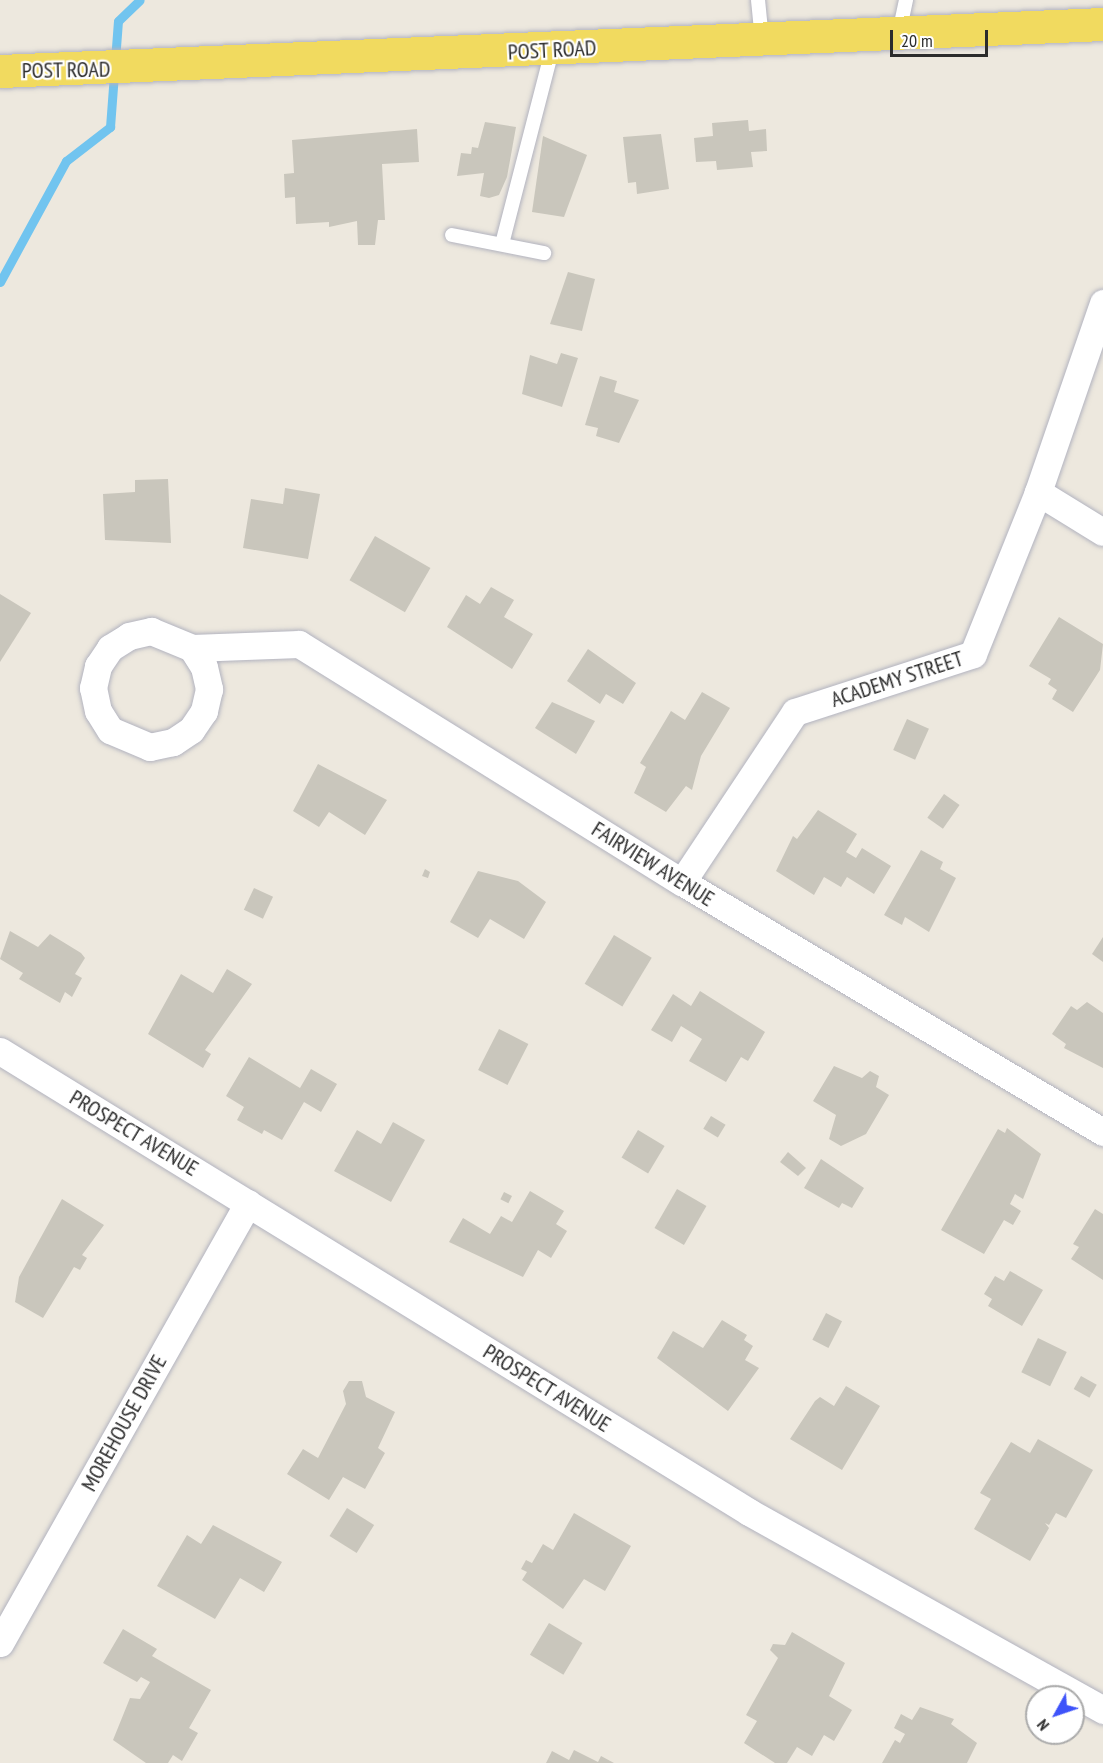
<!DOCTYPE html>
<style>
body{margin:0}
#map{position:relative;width:1103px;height:1763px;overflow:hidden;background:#ede8de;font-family:"PT Sans Narrow",sans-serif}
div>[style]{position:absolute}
.stream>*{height:9px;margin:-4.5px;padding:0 4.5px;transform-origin:4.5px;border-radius:4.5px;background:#71c4ef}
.building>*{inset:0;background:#c9c6bc;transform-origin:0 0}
.roads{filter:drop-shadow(0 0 2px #b2b3bf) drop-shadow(0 0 2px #b2b3bf)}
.service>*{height:14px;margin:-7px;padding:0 7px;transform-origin:7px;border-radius:7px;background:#fff}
.minor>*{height:27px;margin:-13.5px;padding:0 13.5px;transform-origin:13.5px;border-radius:13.5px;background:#fff}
.primary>*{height:33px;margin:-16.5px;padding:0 16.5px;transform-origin:16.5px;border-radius:16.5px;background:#f1da5f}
span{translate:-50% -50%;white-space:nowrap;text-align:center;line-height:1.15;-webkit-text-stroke:4.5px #fff;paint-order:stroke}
.street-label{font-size:22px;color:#2c2c2c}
.north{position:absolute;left:1025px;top:1685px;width:60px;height:60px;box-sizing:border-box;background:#fff;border:2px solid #ababab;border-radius:50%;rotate:230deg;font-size:16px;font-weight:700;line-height:24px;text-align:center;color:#2c2c2c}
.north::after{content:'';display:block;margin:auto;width:21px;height:27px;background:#3e53fa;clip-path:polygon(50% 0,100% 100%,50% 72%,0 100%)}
.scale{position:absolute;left:890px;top:30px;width:98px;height:27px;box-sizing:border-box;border:3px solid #2c2c2c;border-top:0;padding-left:8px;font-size:18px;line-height:21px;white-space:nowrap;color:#2c2c2c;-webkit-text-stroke:4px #fff;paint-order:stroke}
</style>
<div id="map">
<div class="stream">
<div style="left:0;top:282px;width:138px;rotate:-61.4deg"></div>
<div style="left:66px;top:161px;width:56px;rotate:-37.7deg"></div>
<div style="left:110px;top:127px;width:106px;rotate:-85.7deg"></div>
<div style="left:118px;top:21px;width:30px;rotate:-44deg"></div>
</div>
<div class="building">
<div style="clip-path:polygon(748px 120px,749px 131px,766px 129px,767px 151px,751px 152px,753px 167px,717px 170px,716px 161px,696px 162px,694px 138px,713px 136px,712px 123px)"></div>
<div style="clip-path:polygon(485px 122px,516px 127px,507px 177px,499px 195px,489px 198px,480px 196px,484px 173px,457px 176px,461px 153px,471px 154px,472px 147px,478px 148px)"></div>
<div style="clip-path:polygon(417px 129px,419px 162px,382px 164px,385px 220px,378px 220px,375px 245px,358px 245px,357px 221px,329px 227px,329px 222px,296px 224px,295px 197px,285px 198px,284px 174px,294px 173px,292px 140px)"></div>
<div style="clip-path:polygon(661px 134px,669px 189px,637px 194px,636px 182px,628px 183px,623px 137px)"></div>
<div style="clip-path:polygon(543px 136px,587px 155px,564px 217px,532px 212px)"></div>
<div style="clip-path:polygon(568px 272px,595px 279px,582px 331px,550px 324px)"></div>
<div style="clip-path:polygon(561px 353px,578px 358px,562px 407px,522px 394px,530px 355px,557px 364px)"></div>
<div style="clip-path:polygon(600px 376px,617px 381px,614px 392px,639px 400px,619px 443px,596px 436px,598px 428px,585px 425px)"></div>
<div style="clip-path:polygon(168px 479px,171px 543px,105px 540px,103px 494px,135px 492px,135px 480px)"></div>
<div style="clip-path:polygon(285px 488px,320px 494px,308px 559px,243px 548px,251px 499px,283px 504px)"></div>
<div style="left:375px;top:536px;width:64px;height:51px;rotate:30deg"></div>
<div style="clip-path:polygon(491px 587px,514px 600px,504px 617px,533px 634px,512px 669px,447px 627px,466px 595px,480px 604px)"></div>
<div style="clip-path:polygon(0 594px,31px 613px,0 662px)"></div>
<div style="clip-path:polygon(1059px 617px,1103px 644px,1100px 670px,1073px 712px,1052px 699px,1057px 690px,1048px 684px,1051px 679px,1029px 666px)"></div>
<div style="clip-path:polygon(588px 649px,636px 683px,623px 704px,606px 694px,600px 704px,567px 681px)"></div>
<div style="clip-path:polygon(702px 692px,730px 708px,701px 756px,692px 790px,686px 786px,666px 812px,634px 793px,646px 767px,640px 763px,671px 711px,685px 720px)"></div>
<div style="clip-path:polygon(552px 702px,595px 721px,576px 754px,535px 728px)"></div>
<div style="left:907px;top:719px;width:24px;height:34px;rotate:24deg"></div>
<div style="clip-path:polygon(318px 764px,387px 800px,365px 835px,329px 812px,319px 827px,293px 811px)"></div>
<div style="left:944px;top:794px;width:19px;height:29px;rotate:35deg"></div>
<div style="clip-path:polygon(818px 810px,857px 834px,846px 852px,856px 858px,862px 848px,891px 866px,874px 894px,847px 877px,841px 887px,824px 877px,814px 895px,776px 871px,793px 836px,797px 839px)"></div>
<div style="clip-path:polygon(921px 850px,943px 862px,940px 869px,956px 878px,929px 932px,905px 917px,902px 925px,884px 915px)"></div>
<div style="clip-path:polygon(425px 869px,430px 872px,428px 878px,422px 876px)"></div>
<div style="clip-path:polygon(478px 871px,518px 881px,546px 902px,524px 939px,490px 919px,478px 938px,450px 922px)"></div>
<div style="left:254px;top:888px;width:21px;height:24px;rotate:25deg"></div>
<div style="clip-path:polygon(10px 931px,38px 947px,50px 934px,81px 953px,85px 958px,75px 974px,82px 978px,72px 997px,65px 992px,60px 1003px,19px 979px,23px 973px,0 959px)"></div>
<div style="left:614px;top:935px;width:44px;height:57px;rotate:31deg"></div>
<div style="clip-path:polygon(1103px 937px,1103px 962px,1092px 954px)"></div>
<div style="clip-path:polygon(227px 969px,252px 984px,205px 1050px,211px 1054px,203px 1068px,148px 1034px,181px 974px,213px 993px)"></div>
<div style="clip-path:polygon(700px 991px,765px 1032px,748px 1061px,741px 1057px,726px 1082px,689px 1061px,702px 1039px,681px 1026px,672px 1042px,651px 1030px,673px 994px,691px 1006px)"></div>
<div style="clip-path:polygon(1087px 1002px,1103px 1013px,1103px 1068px,1064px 1048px,1066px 1044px,1052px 1034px,1071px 1006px,1077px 1010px)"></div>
<div style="left:499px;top:1029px;width:33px;height:46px;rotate:27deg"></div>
<div style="clip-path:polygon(249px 1057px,300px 1088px,311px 1069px,337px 1084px,321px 1112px,304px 1102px,282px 1140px,264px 1130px,262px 1134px,237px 1120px,244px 1107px,226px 1096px)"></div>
<div style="clip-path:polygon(834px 1066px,862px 1078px,870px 1071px,879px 1076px,876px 1087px,889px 1095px,866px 1134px,841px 1146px,829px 1139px,836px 1115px,813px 1101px)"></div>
<div style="left:711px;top:1116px;width:17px;height:15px;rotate:31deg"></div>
<div style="clip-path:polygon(393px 1122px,425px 1140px,391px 1202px,334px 1171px,357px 1130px,381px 1144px)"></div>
<div style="clip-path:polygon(1007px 1128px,1041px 1154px,1023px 1199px,1015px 1194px,1010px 1204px,1021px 1211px,1013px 1225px,1004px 1220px,984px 1254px,941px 1230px,998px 1129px,1005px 1133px)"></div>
<div style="left:638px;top:1130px;width:31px;height:32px;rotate:31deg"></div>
<div style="clip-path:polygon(788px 1152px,806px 1168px,798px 1176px,780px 1162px)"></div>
<div style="clip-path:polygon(821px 1159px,864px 1188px,852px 1208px,842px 1203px,839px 1208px,804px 1188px)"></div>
<div style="left:677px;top:1189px;width:34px;height:45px;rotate:30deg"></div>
<div style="clip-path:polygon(530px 1191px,564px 1211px,556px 1224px,567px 1231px,551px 1258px,538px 1250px,523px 1277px,449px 1242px,463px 1218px,490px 1234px,501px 1216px,512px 1222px)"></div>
<div style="left:504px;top:1192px;width:9px;height:8px;rotate:27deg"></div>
<div style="clip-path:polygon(62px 1199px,104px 1225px,82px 1255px,87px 1258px,80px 1270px,74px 1267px,43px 1318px,15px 1302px,19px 1277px)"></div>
<div style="clip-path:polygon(1095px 1209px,1103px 1214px,1103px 1280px,1071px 1259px,1079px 1247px,1073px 1244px)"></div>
<div style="clip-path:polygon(1010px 1271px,1043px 1290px,1022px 1326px,988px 1306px,992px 1299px,984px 1294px,995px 1276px,1004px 1281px)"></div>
<div style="left:826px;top:1313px;width:18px;height:30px;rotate:27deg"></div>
<div style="clip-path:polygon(722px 1320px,747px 1335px,744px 1340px,753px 1346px,745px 1360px,759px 1368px,728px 1411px,657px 1358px,673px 1331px,703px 1348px)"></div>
<div style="left:1038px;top:1338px;width:32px;height:38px;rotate:26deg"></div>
<div style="left:1081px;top:1376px;width:18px;height:15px;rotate:29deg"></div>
<div style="clip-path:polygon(349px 1381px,362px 1381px,366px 1397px,395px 1412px,378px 1448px,385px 1453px,365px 1489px,343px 1477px,329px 1500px,287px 1474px,303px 1449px,318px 1458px,346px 1404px,343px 1391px)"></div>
<div style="clip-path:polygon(846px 1386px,880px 1406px,842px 1470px,790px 1439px,815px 1401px,820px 1397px,834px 1406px)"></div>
<div style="clip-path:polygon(1038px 1439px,1093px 1470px,1066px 1518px,1056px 1513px,1049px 1525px,1045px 1523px,1049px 1528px,1030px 1561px,974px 1529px,991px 1499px,980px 1493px,1011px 1442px,1030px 1453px)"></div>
<div style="left:347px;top:1508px;width:32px;height:33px;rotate:32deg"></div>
<div style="clip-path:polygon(574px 1513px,631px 1546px,605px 1591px,584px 1579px,563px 1609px,522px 1580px,527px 1572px,521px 1569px,526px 1560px,532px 1563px,543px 1544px,553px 1550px)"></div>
<div style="clip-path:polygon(213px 1525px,282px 1562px,264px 1592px,240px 1578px,215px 1619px,157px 1586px,187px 1535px,201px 1544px)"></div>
<div style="left:549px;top:1623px;width:39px;height:37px;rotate:31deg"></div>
<div style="clip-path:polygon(123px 1629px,157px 1649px,152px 1656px,211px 1690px,189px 1728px,198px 1733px,182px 1761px,173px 1755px,168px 1763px,146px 1763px,113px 1740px,130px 1698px,140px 1699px,150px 1682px,141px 1677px,137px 1682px,103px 1663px)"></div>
<div style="clip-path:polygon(792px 1632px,845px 1663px,829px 1696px,852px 1710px,834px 1741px,824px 1735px,812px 1756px,797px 1747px,787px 1763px,775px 1763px,744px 1743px,757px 1721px,746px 1715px,778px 1658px,770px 1650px,773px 1644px,785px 1645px)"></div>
<div style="clip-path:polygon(920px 1707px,954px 1719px,951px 1724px,977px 1743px,967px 1763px,882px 1763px,895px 1740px,900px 1743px,905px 1734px,894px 1728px,901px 1714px,912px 1720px)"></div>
<div style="clip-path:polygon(574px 1750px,598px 1762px,601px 1756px,614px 1763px,546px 1763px,552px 1751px,569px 1760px)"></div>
</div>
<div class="roads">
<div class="service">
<div style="left:758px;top:0;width:40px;rotate:84.3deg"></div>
<div style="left:899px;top:33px;width:34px;rotate:-78deg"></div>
<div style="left:452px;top:235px;width:94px;rotate:11.1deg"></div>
<div style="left:502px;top:244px;width:200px;rotate:-75.5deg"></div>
</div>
<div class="minor">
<div style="left:1038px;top:492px;width:76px;rotate:31.6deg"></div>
<div style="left:192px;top:648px;width:22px;rotate:58deg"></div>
<div style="left:204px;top:667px;width:23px;rotate:77deg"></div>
<div style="left:209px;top:689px;width:23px;rotate:103deg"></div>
<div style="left:204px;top:711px;width:23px;rotate:124deg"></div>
<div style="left:191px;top:730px;width:22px;rotate:146deg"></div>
<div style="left:173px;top:742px;width:24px;rotate:168deg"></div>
<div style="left:150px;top:747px;width:43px;rotate:-157deg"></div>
<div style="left:110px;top:730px;width:22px;rotate:-122deg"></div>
<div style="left:98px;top:711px;width:24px;rotate:-102deg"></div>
<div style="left:93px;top:688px;width:23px;rotate:-77deg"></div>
<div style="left:98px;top:666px;width:22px;rotate:-56deg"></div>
<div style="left:110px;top:648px;width:22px;rotate:-32deg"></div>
<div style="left:129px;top:636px;width:23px;rotate:-13deg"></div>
<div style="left:151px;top:631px;width:44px;rotate:22.5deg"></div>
<div style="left:192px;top:648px;width:107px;rotate:-2.1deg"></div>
<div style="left:299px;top:644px;width:451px;rotate:31.9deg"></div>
<div style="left:682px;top:882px;width:490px;rotate:30.7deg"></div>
<div style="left:682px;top:882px;width:204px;rotate:-56.4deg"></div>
<div style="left:795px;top:712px;width:187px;rotate:-18deg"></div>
<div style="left:973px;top:654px;width:175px;rotate:-68.1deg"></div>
<div style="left:1038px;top:492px;width:200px;rotate:-71deg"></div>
<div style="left:0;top:1051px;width:880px;rotate:31.61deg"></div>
<div style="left:749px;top:1512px;width:406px;rotate:29.2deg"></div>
<div style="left:0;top:1643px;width:505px;rotate:-60.59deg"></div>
</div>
<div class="primary">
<div style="left:0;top:71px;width:1104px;rotate:-2.44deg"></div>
</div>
</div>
<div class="street-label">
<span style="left:552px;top:50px;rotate:-3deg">POST ROAD</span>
<span style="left:66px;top:70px;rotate:-1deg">POST ROAD</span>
<span style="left:897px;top:679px;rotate:-18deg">ACADEMY STREET</span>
<span style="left:653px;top:864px;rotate:32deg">FAIRVIEW AVENUE</span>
<span style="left:134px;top:1133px;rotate:31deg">PROSPECT AVENUE</span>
<span style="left:547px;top:1388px;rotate:32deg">PROSPECT AVENUE</span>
<span style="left:124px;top:1423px;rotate:-61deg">MOREHOUSE DRIVE</span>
</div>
<div class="north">N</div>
<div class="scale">20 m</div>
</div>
